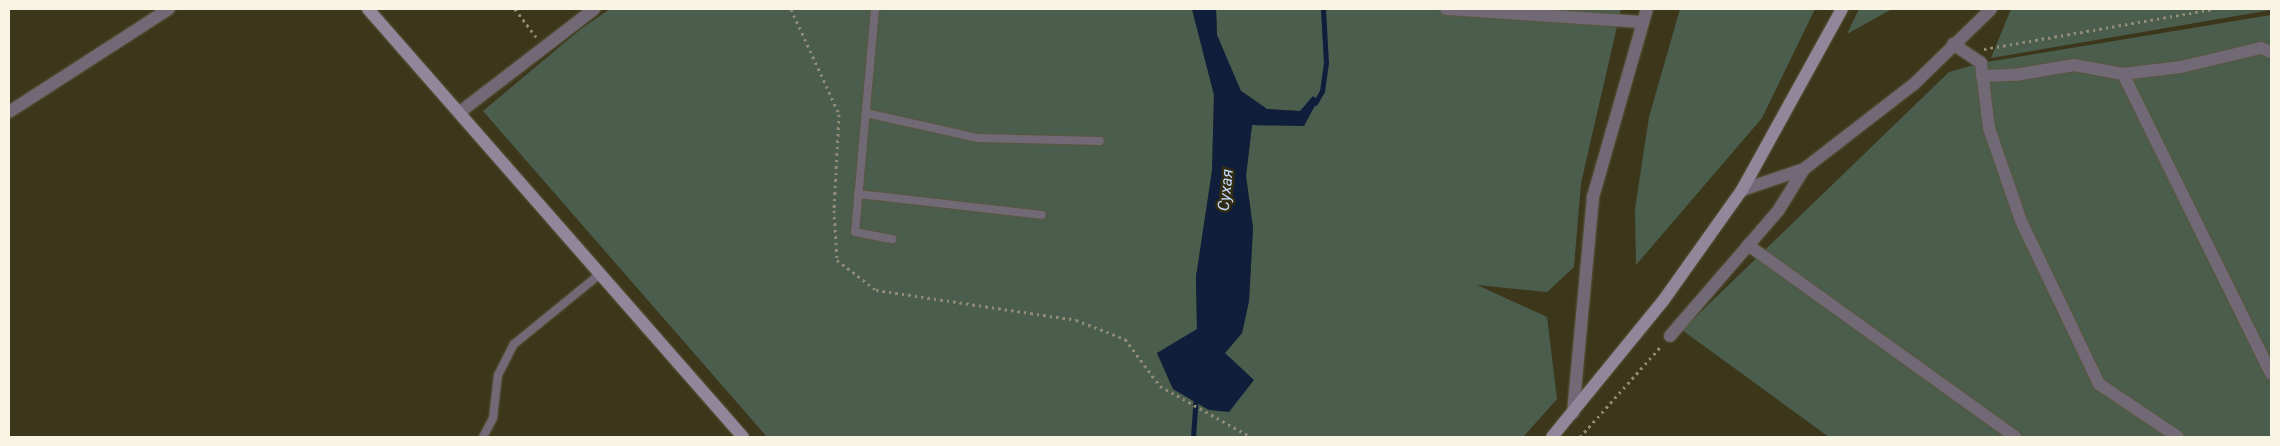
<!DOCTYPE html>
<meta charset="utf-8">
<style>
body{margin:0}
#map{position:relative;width:2280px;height:446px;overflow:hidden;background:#3c371b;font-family:Roboto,sans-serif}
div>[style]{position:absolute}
.green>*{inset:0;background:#4b5e4e}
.water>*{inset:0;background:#0f1f3b}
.stream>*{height:5px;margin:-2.5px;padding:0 2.5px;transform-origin:2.5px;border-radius:2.5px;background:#0f1f3b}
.path>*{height:3px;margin-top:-1.5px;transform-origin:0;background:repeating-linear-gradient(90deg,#8f8b74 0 2.5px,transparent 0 6.5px)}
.roads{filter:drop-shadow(0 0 1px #5a553b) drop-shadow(0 0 1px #5a553b)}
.service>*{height:8px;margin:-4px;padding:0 4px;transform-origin:4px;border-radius:4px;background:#716a76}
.minor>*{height:12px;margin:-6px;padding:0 6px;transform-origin:6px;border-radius:6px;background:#716a76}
.secondary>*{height:12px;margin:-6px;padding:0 6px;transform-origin:6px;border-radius:6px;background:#91879a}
span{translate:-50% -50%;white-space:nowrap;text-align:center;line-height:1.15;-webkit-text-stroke:5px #322c11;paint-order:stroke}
.water-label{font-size:16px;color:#c6dafd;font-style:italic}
.frame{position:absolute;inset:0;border:10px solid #f8f5e4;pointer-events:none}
</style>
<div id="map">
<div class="green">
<div style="clip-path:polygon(610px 9px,1192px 9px,1214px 95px,1212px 171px,1196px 277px,1197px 330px,1157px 353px,1173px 389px,1209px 410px,1225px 353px,1242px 333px,1249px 301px,1253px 228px,1246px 176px,1252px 125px,1304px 126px,1313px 96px,1301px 111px,1267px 109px,1240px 90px,1217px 35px,1216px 9px,1621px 9px,1581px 183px,1574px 267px,1547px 292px,1477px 285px,1547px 317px,1557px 399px,1523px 437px,767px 437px,483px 111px,581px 29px)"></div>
<div style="clip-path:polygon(1680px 9px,1815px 9px,1762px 118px,1636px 265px,1635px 209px,1649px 117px)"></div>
<div style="clip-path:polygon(1859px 9px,1892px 9px,1847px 34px)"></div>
<div style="clip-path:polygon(2011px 9px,2271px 9px,2271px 10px,1991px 58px)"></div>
<div style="clip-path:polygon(2271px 15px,2271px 437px,1829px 437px,1682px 330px,1949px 72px,1981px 63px)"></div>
</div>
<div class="water">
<div style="clip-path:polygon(1192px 9px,1216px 9px,1217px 35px,1241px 91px,1267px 109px,1300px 111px,1313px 96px,1318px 100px,1304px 126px,1252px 125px,1246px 176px,1253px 228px,1249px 301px,1242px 333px,1225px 353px,1254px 380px,1229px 412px,1209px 410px,1173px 389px,1157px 353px,1197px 329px,1196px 277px,1212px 171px,1214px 95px)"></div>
</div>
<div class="stream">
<div style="left:1315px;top:103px;width:14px;rotate:-60deg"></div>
<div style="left:1322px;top:91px;width:28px;rotate:-82deg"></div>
<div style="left:1326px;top:63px;width:54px;rotate:-93.2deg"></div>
<div style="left:1193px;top:437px;width:39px;rotate:-86deg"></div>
</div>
<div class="path">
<div style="left:515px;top:9px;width:35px;rotate:53deg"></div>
<div style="left:791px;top:9px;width:115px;rotate:65.4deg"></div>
<div style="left:839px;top:114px;width:96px;rotate:93deg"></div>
<div style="left:834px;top:210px;width:50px;rotate:86.6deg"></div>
<div style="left:837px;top:260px;width:49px;rotate:37.6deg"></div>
<div style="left:876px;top:290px;width:202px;rotate:8.5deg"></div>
<div style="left:1076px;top:320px;width:53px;rotate:21.2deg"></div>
<div style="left:1125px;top:339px;width:59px;rotate:53.3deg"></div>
<div style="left:1160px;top:386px;width:104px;rotate:29.3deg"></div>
<div style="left:1984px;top:49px;width:232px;rotate:-9.9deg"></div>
<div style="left:1580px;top:437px;width:123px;rotate:-48.3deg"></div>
</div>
<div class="roads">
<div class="service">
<div style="left:875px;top:9px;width:224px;rotate:95.1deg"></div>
<div style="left:855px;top:232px;width:38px;rotate:11deg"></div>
<div style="left:866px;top:113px;width:115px;rotate:12.6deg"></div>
<div style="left:978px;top:138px;width:122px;rotate:1.4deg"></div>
<div style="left:858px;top:194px;width:185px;rotate:6.5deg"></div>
<div style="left:483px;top:437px;width:21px;rotate:-62deg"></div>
<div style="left:493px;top:418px;width:43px;rotate:-83.4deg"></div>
<div style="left:498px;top:375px;width:35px;rotate:-63deg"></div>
<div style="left:514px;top:344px;width:111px;rotate:-39.1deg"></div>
</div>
<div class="minor">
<div style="left:1446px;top:9px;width:197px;rotate:3.8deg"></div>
<div style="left:1953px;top:44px;width:34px;rotate:34deg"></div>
<div style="left:1981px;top:63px;width:65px;rotate:83deg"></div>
<div style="left:1989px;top:128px;width:98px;rotate:71deg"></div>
<div style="left:2021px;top:221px;width:181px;rotate:64.4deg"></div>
<div style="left:2099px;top:384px;width:95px;rotate:33.9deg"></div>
<div style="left:2123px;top:74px;width:334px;rotate:63.7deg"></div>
<div style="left:1982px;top:76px;width:33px;rotate:-2deg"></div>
<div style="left:2015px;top:75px;width:60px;rotate:-9.6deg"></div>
<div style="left:2074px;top:65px;width:50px;rotate:10.4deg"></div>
<div style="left:2123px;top:74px;width:58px;rotate:-6.9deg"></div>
<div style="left:2181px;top:67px;width:82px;rotate:-13.4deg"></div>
<div style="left:2261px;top:48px;width:11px;rotate:22deg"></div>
<div style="left:9px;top:112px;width:190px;rotate:-32.8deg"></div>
<div style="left:460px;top:112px;width:169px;rotate:-37.5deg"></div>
<div style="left:1742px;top:190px;width:65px;rotate:-18.7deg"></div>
<div style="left:1804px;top:169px;width:139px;rotate:-37.7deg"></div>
<div style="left:1914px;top:84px;width:107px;rotate:-44.2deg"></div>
<div style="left:1748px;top:245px;width:329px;rotate:35.7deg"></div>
<div style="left:1670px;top:336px;width:165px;rotate:-49.2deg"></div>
<div style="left:1778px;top:211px;width:49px;rotate:-58.2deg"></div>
<div style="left:1573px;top:413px;width:217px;rotate:-84.7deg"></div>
<div style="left:1593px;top:197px;width:196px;rotate:-74deg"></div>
</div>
<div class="secondary">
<div style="left:368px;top:9px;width:569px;rotate:48.78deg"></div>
<div style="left:1552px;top:437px;width:176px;rotate:-50.8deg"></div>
<div style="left:1663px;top:301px;width:136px;rotate:-54.6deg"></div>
<div style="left:1742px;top:190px;width:207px;rotate:-61.1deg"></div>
</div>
</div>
<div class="water-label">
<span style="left:1226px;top:190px;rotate:-84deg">Сухая</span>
</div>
<div class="frame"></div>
</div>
